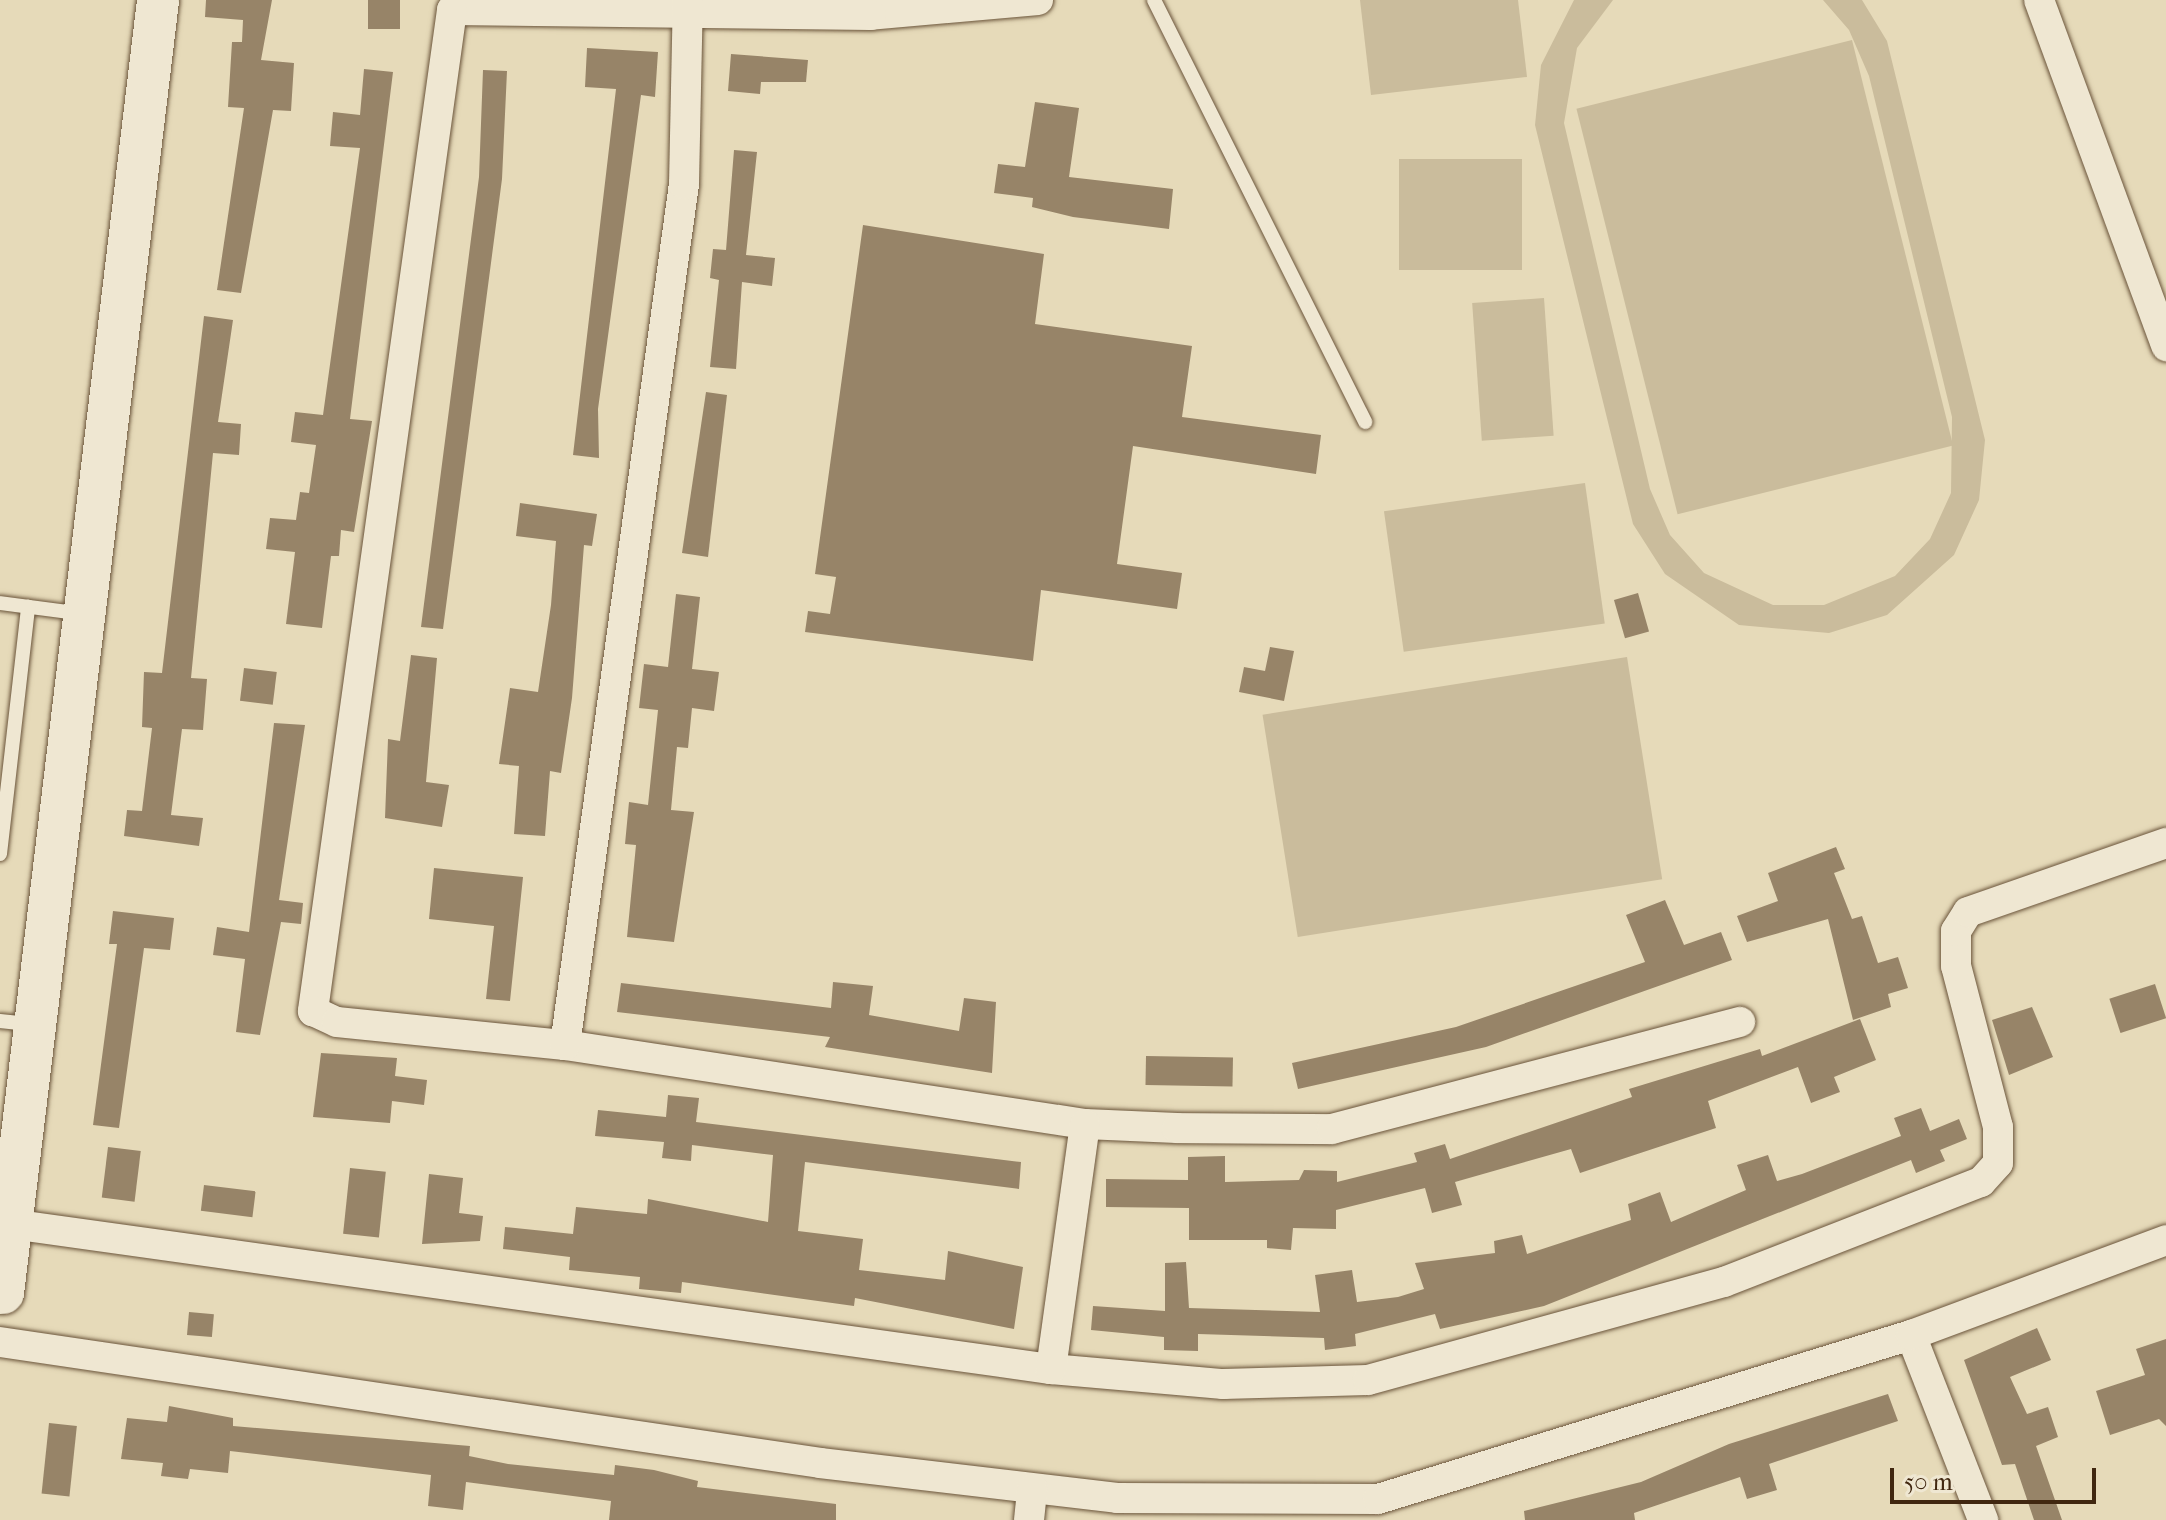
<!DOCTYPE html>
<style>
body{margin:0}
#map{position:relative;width:2166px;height:1520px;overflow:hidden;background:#e6dab9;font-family:"IM FELL French Canon",serif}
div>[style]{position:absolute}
.green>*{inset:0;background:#cabc9c;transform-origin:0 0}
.building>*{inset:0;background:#978468;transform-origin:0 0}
.roads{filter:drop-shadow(0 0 2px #6a543a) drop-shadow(0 0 2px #6a543a)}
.lane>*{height:14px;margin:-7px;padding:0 7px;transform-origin:7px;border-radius:7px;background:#efe7d2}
.street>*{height:30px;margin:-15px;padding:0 15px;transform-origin:15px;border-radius:15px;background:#efe7d2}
.secondary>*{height:42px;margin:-21px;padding:0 21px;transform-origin:21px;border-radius:21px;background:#efe7d2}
span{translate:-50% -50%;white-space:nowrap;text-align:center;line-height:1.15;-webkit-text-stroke:7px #efe7d2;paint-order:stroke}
.scale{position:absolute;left:1890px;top:1468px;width:206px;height:36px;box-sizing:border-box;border:4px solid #412710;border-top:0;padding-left:10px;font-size:24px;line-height:28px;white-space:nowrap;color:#412710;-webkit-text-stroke:6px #efe7d2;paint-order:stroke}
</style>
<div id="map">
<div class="green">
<div style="clip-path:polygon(1360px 0,1518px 0,1527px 77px,1371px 95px)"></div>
<div style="clip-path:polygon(1574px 0,1613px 0,1577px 48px,1564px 123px,1650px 489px,1670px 535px,1704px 573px,1773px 605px,1824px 605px,1895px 576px,1930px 539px,1951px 493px,1952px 417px,1869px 76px,1849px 30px,1823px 0,1862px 0,1887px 41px,1985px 440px,1979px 500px,1954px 555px,1887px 615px,1829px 633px,1739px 625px,1665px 574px,1633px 524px,1535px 125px,1541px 65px)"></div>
<div style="left:1852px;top:40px;width:418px;height:284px;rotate:76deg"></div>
<div style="left:1399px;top:159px;width:123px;height:111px"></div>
<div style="left:1544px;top:298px;width:138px;height:72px;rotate:86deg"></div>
<div style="left:1585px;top:483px;width:142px;height:203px;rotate:82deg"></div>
<div style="left:1627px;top:657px;width:225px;height:369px;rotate:81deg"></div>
</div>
<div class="building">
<div style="clip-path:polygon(206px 0,272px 0,261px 60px,294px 63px,291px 111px,273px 110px,241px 293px,217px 290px,244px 108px,228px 107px,232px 42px,242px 42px,243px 20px,205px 17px)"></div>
<div style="left:368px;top:0;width:32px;height:29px"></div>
<div style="clip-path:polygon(587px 48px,658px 52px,655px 97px,641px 95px,598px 409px,599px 458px,573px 455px,616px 89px,585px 87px)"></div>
<div style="clip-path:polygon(731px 54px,808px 60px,806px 82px,761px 82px,760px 94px,728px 91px)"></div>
<div style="clip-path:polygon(364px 69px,393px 72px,350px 419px,372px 421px,354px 532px,341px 530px,339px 556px,331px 556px,322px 628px,286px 624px,295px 552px,266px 549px,270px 518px,296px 520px,300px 492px,309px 493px,316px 445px,291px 442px,295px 412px,323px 415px,360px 148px,330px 146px,333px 112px,360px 115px)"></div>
<div style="clip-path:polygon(483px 70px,507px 71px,502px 179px,443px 629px,421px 627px,479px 177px)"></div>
<div style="clip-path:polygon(1035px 102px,1079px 108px,1069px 177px,1173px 189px,1169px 229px,1073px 217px,1032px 207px,1033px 198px,994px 193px,998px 164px,1025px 167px)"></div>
<div style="clip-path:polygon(734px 150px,757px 152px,746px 255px,775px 258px,772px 286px,742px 282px,736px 369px,710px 367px,719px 280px,710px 278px,713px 249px,726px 250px)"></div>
<div style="clip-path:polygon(863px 225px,1044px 254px,1035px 324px,1192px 346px,1182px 417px,1321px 435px,1316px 474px,1133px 446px,1117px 564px,1182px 573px,1177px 609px,1041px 590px,1033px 661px,805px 632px,808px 611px,830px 614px,836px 577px,815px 574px)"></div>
<div style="clip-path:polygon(204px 316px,233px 320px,218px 422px,241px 424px,239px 455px,213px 453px,191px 678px,207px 679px,203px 730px,182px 729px,171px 815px,203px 818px,199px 846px,124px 836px,127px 810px,142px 811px,152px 728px,142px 727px,144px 672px,162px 673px)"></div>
<div style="clip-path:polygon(706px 392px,727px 395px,708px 557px,682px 553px)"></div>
<div style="clip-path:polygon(520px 503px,597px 514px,592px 546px,584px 545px,572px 698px,561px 773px,550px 771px,545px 836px,514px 834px,519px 766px,499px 764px,510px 688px,538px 692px,551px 605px,556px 541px,516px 536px)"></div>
<div style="left:1638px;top:593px;width:40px;height:25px;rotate:74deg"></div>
<div style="clip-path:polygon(676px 594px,700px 597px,692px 669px,719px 672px,714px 711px,692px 708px,688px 748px,677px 747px,671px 810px,694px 812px,674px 942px,627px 937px,636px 845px,625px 844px,629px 802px,648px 805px,658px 710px,639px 708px,644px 664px,668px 667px)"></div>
<div style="clip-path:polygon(1270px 647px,1294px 651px,1284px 701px,1239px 692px,1244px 667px,1265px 671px)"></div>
<div style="clip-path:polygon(411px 655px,437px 658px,426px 782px,449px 785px,442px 827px,385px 818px,388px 739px,400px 741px)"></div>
<div style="left:244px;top:668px;width:33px;height:33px;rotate:7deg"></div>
<div style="clip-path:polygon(274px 723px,305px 725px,279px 900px,303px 903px,301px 924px,281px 922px,260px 1035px,236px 1032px,245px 959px,213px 955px,217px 927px,249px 932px)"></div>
<div style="clip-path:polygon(1836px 847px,1845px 869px,1834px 873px,1852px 919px,1862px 916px,1878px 963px,1898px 957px,1908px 988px,1888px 994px,1891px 1007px,1853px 1020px,1828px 919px,1747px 942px,1737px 916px,1778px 901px,1768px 873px)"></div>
<div style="clip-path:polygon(434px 868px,523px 877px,510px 1001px,486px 999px,494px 926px,429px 919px)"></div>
<div style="clip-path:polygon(1665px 900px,1684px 945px,1721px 932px,1732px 960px,1486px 1047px,1298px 1089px,1292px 1063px,1456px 1027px,1645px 962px,1626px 915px)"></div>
<div style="clip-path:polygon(113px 911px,174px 918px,170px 950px,144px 948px,119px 1128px,93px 1125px,117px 944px,109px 944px)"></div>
<div style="clip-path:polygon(833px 982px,873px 986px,869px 1015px,959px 1031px,964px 998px,996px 1002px,992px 1073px,825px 1047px,830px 1037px,617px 1012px,621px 983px,831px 1008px)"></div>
<div style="left:2155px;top:984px;width:36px;height:48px;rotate:72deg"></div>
<div style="clip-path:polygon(2032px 1007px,2053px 1057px,2009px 1075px,1992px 1020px)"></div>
<div style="clip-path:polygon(1860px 1019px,1876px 1060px,1834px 1077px,1840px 1092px,1811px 1103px,1798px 1067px,1708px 1101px,1716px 1128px,1580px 1173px,1571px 1149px,1455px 1182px,1462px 1205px,1432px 1213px,1425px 1188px,1336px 1210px,1336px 1229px,1293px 1228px,1291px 1250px,1267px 1248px,1267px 1240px,1189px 1240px,1189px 1208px,1106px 1207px,1106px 1179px,1188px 1180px,1188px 1157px,1225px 1156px,1225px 1182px,1299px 1180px,1304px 1170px,1337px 1171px,1337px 1182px,1417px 1162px,1414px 1153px,1445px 1144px,1450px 1159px,1632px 1097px,1629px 1089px,1760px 1049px,1762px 1056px)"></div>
<div style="clip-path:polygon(321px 1053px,397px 1058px,395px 1076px,427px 1080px,424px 1105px,392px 1101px,390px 1123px,313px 1117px)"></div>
<div style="left:1146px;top:1056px;width:87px;height:29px;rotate:1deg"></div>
<div style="clip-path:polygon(668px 1095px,699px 1098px,696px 1122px,1021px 1162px,1019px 1189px,805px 1162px,798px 1231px,863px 1239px,859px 1270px,945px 1280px,948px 1251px,1023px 1267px,1014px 1329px,855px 1298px,854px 1306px,682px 1282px,681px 1293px,639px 1289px,640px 1277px,569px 1270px,570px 1257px,503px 1249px,505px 1227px,573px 1234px,576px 1207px,647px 1214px,648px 1199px,768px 1222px,773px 1155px,692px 1145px,691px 1161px,662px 1158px,664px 1142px,595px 1136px,598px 1110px,666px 1117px)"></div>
<div style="clip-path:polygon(1921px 1108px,1930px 1131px,1959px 1119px,1967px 1139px,1940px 1150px,1945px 1161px,1916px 1173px,1911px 1160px,1544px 1306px,1440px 1329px,1435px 1314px,1355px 1334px,1356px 1346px,1325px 1350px,1324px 1338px,1198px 1334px,1198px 1351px,1164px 1350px,1164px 1337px,1091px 1330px,1093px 1306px,1165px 1311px,1165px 1263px,1186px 1262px,1189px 1308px,1320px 1312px,1315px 1275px,1352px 1270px,1357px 1302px,1398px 1297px,1424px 1289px,1415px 1263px,1495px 1253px,1494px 1241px,1522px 1235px,1527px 1254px,1631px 1220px,1628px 1204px,1660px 1192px,1671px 1222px,1746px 1190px,1737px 1165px,1768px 1155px,1777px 1181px,1802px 1174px,1901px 1136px,1894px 1118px)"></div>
<div style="left:108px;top:1147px;width:33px;height:51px;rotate:7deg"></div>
<div style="left:350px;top:1168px;width:36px;height:66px;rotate:6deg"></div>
<div style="clip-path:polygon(429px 1174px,463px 1178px,459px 1213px,483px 1216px,480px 1241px,422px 1244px)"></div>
<div style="left:204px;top:1185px;width:52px;height:26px;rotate:7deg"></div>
<div style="left:189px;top:1312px;width:25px;height:23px;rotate:5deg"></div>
<div style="clip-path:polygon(2037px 1328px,2051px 1360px,2010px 1377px,2027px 1414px,2048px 1407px,2058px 1437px,2036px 1446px,2062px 1520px,2034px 1520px,2015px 1464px,2002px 1465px,1964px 1360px)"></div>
<div style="clip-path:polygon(2166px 1339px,2166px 1426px,2159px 1419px,2110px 1435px,2096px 1391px,2145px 1375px,2136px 1349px)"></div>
<div style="clip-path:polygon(1888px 1394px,1898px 1421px,1769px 1464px,1777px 1490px,1747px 1499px,1740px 1477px,1634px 1513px,1635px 1520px,1525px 1520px,1524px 1511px,1641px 1482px,1729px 1444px)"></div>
<div style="clip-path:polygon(169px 1406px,233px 1418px,233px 1426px,470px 1446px,469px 1456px,508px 1464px,614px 1475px,615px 1465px,654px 1470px,698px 1481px,697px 1487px,836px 1504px,836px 1520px,609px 1520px,611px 1501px,466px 1482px,463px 1510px,428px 1506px,431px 1475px,230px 1451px,228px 1473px,190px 1469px,188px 1479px,161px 1476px,163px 1463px,121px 1459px,127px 1418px,167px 1422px)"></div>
<div style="left:49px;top:1423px;width:28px;height:71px;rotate:6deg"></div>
</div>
<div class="roads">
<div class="lane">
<div style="left:1154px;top:0;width:472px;rotate:63.4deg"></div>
<div style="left:0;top:603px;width:84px;rotate:7.5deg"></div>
<div style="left:0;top:854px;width:249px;rotate:-83.5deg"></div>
<div style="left:0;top:1021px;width:31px;rotate:6deg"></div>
</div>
<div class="street">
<div style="left:1038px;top:0;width:168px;rotate:174.9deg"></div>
<div style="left:871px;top:15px;width:419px;rotate:-179.3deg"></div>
<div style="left:452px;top:10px;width:1011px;rotate:97.91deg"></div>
<div style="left:313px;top:1011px;width:26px;rotate:25deg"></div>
<div style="left:337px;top:1022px;width:229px;rotate:5.8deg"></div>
<div style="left:565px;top:1045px;width:526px;rotate:8.64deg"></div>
<div style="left:1085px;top:1124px;width:92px;rotate:2.5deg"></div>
<div style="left:1177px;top:1128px;width:155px;rotate:0.4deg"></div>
<div style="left:1332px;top:1129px;width:422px;rotate:-14.7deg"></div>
<div style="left:2039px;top:0;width:369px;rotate:69.8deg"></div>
<div style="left:565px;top:1045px;width:869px;rotate:-82.13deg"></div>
<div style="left:684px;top:184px;width:184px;rotate:-88.8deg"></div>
<div style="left:11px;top:1224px;width:1050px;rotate:7.94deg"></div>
<div style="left:1051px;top:1369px;width:173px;rotate:5deg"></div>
<div style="left:1223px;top:1384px;width:145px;rotate:-1.6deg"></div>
<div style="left:1368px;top:1380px;width:369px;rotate:-15.4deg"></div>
<div style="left:1724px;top:1282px;width:276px;rotate:-21.3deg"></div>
<div style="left:1981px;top:1182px;width:25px;rotate:-48deg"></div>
<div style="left:1998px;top:1163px;width:36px;rotate:-90deg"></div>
<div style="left:1998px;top:1127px;width:166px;rotate:-104.6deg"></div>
<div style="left:1956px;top:966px;width:35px;rotate:-90deg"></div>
<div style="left:1956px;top:931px;width:22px;rotate:-58deg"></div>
<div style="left:1968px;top:912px;width:210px;rotate:-19.2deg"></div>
<div style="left:1911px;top:1335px;width:199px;rotate:68.7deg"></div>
<div style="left:0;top:1342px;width:829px;rotate:8.39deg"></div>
<div style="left:820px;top:1463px;width:299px;rotate:6.7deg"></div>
<div style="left:1117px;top:1498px;width:261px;rotate:0.2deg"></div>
<div style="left:1378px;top:1499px;width:558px;rotate:-17.1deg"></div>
<div style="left:1911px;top:1335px;width:272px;rotate:-20.4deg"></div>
<div style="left:1051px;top:1369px;width:247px;rotate:-82.1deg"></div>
<div style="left:1029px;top:1520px;width:31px;rotate:-84deg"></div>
</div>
<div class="secondary">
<div style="left:3px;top:1293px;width:1302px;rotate:-83.16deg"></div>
</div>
</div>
<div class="scale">50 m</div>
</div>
